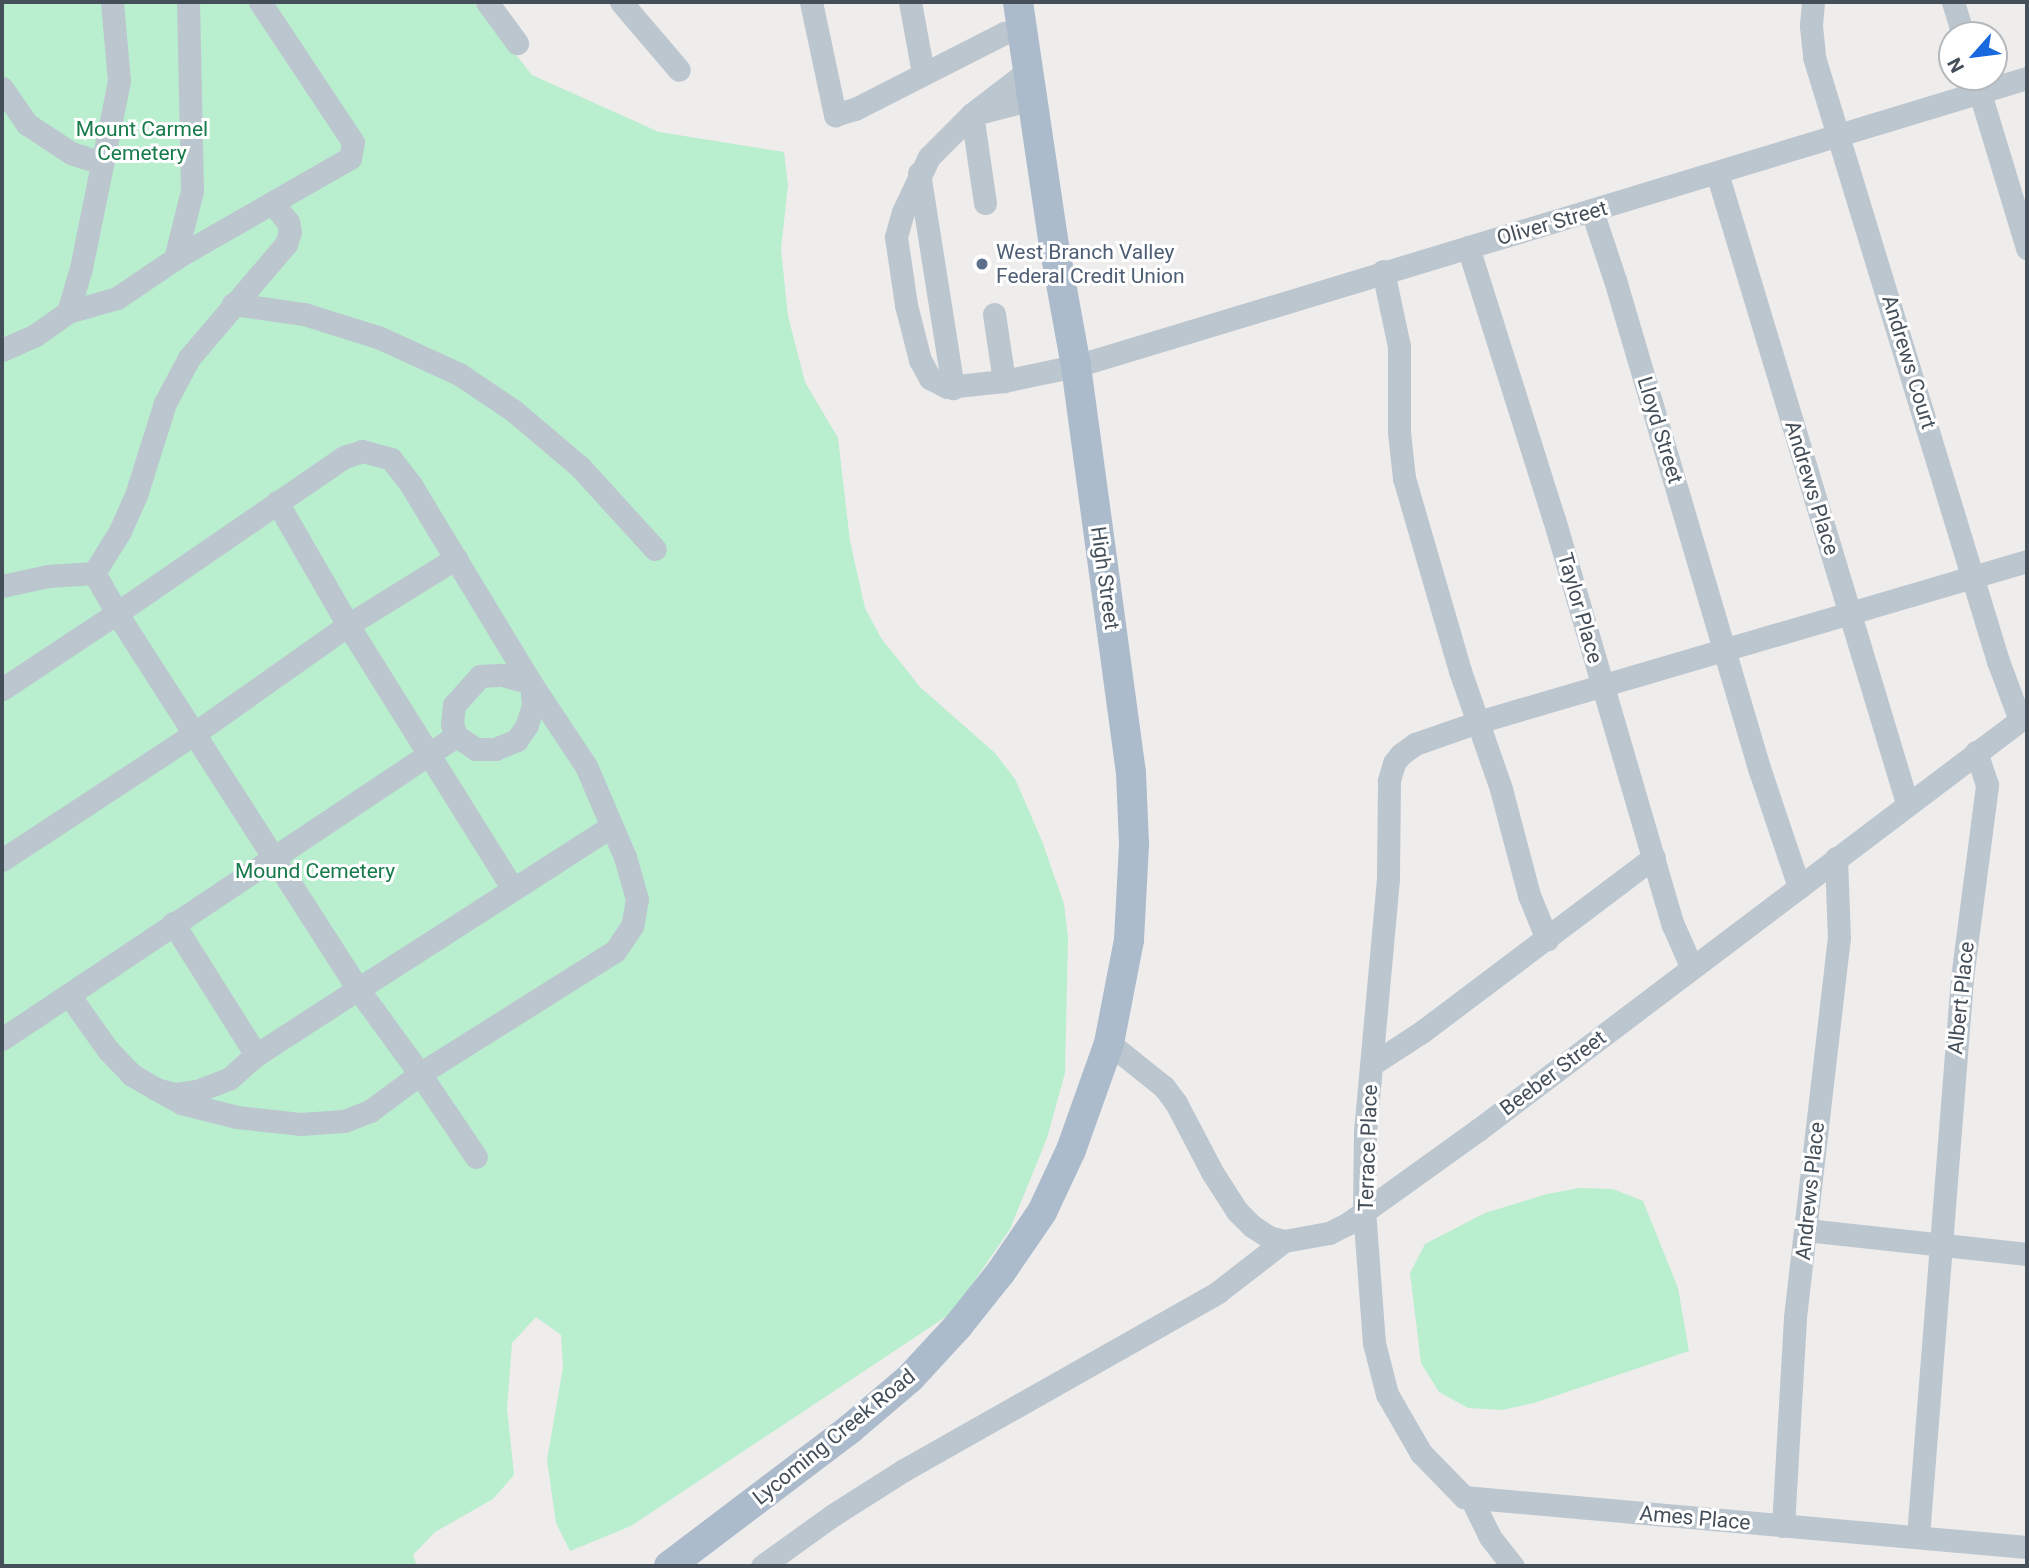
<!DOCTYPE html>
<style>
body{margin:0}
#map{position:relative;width:2029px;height:1568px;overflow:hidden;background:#efecec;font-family:Roboto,sans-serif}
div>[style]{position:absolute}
.green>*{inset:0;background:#b9eecf}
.minor>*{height:23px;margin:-11.5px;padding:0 11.5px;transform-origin:11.5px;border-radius:11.5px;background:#bcc6cf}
.major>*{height:30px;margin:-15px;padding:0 15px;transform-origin:15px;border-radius:15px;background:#abbbcc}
.dots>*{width:19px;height:19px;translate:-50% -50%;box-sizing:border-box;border:4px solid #fff;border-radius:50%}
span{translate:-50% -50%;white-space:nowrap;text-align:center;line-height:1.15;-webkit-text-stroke:6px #fff;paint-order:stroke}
.park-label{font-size:21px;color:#167a4a}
.street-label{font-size:21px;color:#444f59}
.service-label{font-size:21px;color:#4e5e75}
.left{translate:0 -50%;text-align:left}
.frame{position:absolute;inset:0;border:4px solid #444f59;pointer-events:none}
.north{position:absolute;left:1938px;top:21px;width:70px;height:70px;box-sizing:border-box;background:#fff;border:2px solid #b4b9bd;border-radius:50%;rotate:242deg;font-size:19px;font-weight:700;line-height:28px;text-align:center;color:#444f59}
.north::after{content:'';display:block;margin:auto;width:24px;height:32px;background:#1869dd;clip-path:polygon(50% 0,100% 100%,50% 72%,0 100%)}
</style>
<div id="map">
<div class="green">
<div style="clip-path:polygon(2px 2px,474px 2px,532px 75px,659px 132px,784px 152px,788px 185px,781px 249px,788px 316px,805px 382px,838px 438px,850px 541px,865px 608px,881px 638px,921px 688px,995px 753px,1015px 779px,1042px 841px,1064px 904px,1068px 937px,1065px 1073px,1047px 1138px,1010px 1229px,953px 1312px,631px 1526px,570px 1551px,556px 1523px,547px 1460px,563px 1367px,561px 1335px,536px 1317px,512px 1343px,507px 1408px,514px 1475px,493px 1499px,435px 1532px,413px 1555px,417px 1566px,2px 1566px)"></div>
<div style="clip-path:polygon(1580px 1188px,1613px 1189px,1643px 1201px,1678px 1288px,1689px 1351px,1534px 1403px,1502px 1410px,1468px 1408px,1439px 1392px,1421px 1363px,1410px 1273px,1425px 1244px,1485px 1213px,1547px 1194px)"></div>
</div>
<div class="minor">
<div style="left:487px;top:2px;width:51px;rotate:53.8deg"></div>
<div style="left:621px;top:2px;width:89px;rotate:49.5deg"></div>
<div style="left:811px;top:2px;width:116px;rotate:78deg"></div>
<div style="left:835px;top:115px;width:21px;rotate:-17deg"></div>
<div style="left:855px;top:109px;width:167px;rotate:-27deg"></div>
<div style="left:1004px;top:33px;width:18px;rotate:-13deg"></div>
<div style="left:910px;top:2px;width:72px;rotate:79.6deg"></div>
<div style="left:1813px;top:2px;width:24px;rotate:95deg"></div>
<div style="left:1811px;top:26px;width:31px;rotate:84deg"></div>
<div style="left:1814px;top:57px;width:631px;rotate:73.06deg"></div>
<div style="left:1998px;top:661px;width:63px;rotate:69.6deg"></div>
<div style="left:1953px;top:2px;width:34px;rotate:73deg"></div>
<div style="left:1028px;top:71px;width:71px;rotate:142.5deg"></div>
<div style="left:972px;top:114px;width:61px;rotate:135deg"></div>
<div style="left:929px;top:157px;width:61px;rotate:115.3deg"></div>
<div style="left:903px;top:212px;width:26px;rotate:106deg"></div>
<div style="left:896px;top:237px;width:69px;rotate:81.6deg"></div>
<div style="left:906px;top:305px;width:57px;rotate:75.7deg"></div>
<div style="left:920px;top:360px;width:21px;rotate:61deg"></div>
<div style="left:930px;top:378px;width:19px;rotate:28deg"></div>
<div style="left:947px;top:387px;width:57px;rotate:-6deg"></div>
<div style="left:1004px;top:381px;width:74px;rotate:-11.8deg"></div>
<div style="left:1076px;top:366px;width:994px;rotate:-16.85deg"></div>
<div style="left:1976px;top:80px;width:176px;rotate:73.1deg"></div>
<div style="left:2px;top:88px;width:44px;rotate:55.2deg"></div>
<div style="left:27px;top:124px;width:53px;rotate:33.4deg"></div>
<div style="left:71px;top:153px;width:33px;rotate:18deg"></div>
<div style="left:972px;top:114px;width:90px;rotate:81.7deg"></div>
<div style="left:975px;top:114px;width:59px;rotate:-14.7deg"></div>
<div style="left:919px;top:173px;width:218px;rotate:81deg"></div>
<div style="left:1717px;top:173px;width:658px;rotate:73.22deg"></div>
<div style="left:1592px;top:211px;width:73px;rotate:71.6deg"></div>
<div style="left:1615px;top:280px;width:509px;rotate:73.56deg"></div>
<div style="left:1759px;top:768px;width:126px;rotate:71.4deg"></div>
<div style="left:1468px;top:247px;width:285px;rotate:72.5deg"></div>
<div style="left:1554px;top:519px;width:423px;rotate:73.7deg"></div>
<div style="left:1673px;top:925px;width:47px;rotate:66.2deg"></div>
<div style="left:175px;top:259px;width:70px;rotate:-76deg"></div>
<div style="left:192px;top:191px;width:189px;rotate:-91.2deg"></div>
<div style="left:1383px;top:271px;width:77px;rotate:78deg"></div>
<div style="left:1399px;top:346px;width:86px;rotate:90deg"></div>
<div style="left:1399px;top:432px;width:46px;rotate:83.8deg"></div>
<div style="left:1404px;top:478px;width:201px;rotate:73.8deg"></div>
<div style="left:1460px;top:671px;width:125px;rotate:70.8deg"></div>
<div style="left:1501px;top:789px;width:110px;rotate:75.2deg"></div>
<div style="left:1529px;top:895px;width:48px;rotate:67.8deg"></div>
<div style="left:233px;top:304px;width:72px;rotate:8deg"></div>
<div style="left:304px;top:314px;width:77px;rotate:17.3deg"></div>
<div style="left:378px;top:337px;width:89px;rotate:24.6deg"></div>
<div style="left:459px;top:374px;width:66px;rotate:33.9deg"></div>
<div style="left:514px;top:411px;width:87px;rotate:40.3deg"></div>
<div style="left:580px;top:467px;width:111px;rotate:47.6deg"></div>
<div style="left:68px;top:312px;width:51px;rotate:-15.9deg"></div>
<div style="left:117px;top:298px;width:75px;rotate:-34.1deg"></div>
<div style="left:179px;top:256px;width:197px;rotate:-29.8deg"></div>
<div style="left:350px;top:158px;width:16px;rotate:-79deg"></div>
<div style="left:353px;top:142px;width:168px;rotate:-123.6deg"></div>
<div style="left:994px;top:314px;width:68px;rotate:81.5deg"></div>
<div style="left:2px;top:350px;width:35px;rotate:-24deg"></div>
<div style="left:34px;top:336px;width:42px;rotate:-35.2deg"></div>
<div style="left:68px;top:312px;width:46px;rotate:-73.5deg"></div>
<div style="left:81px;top:268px;width:191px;rotate:-78.5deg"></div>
<div style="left:119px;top:81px;width:79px;rotate:-95.1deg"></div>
<div style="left:277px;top:502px;width:142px;rotate:60deg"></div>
<div style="left:348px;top:625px;width:311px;rotate:58deg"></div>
<div style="left:2027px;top:561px;width:572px;rotate:163.66deg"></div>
<div style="left:1478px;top:722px;width:67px;rotate:160.8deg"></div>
<div style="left:1415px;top:744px;width:17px;rotate:144deg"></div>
<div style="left:1401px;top:754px;width:11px;rotate:128deg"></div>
<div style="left:1394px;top:763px;width:19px;rotate:106deg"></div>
<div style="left:1389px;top:781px;width:98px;rotate:90.6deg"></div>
<div style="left:1388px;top:879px;width:253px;rotate:95.2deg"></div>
<div style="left:1365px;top:1131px;width:79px;rotate:90.7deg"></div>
<div style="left:1364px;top:1210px;width:133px;rotate:85.7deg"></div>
<div style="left:1374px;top:1343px;width:53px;rotate:75.7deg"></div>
<div style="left:1387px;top:1394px;width:68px;rotate:60deg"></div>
<div style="left:1421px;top:1453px;width:62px;rotate:45.7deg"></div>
<div style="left:1464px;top:1497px;width:565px;rotate:5.08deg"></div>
<div style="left:94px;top:573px;width:49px;rotate:-58.2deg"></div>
<div style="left:120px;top:531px;width:39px;rotate:-66deg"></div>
<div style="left:136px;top:495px;width:96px;rotate:-72.5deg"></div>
<div style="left:165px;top:403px;width:51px;rotate:-61.9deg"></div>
<div style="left:189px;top:358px;width:150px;rotate:-49.6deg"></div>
<div style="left:286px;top:244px;width:13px;rotate:-72deg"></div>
<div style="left:290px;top:232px;width:10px;rotate:-101deg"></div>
<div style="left:288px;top:222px;width:25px;rotate:-130deg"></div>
<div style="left:2px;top:586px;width:47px;rotate:-12.3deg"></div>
<div style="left:48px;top:576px;width:46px;rotate:-3.7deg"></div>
<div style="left:94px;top:573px;width:46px;rotate:60.1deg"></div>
<div style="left:117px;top:613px;width:138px;rotate:146.5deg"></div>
<div style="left:502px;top:675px;width:30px;rotate:15deg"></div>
<div style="left:531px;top:683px;width:22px;rotate:85deg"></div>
<div style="left:533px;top:705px;width:21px;rotate:107deg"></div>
<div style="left:527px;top:725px;width:18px;rotate:124deg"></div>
<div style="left:517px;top:740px;width:24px;rotate:158deg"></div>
<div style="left:495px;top:749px;width:19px;rotate:180deg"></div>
<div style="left:476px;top:749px;width:24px;rotate:-147deg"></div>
<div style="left:456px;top:736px;width:13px;rotate:-108deg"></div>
<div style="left:452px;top:724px;width:19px;rotate:-84deg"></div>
<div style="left:454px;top:705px;width:39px;rotate:-48deg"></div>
<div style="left:480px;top:676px;width:22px;rotate:-3deg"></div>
<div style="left:2px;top:860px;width:231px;rotate:-33.3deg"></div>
<div style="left:195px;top:733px;width:187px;rotate:-35.2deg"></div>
<div style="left:348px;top:625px;width:127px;rotate:-31.8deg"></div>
<div style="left:173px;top:923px;width:156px;rotate:57.8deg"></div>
<div style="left:256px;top:1055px;width:121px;rotate:-32.9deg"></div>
<div style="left:358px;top:989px;width:447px;rotate:-122.7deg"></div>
<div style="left:117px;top:613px;width:275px;rotate:-34.5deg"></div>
<div style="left:344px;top:457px;width:19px;rotate:-18deg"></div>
<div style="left:362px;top:451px;width:30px;rotate:15deg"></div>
<div style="left:391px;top:459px;width:33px;rotate:52deg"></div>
<div style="left:411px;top:485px;width:232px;rotate:58.8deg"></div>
<div style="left:531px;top:683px;width:100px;rotate:56.5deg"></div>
<div style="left:586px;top:766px;width:99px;rotate:66.8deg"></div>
<div style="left:625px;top:857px;width:44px;rotate:74.1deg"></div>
<div style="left:637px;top:899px;width:27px;rotate:100deg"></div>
<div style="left:632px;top:926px;width:30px;rotate:124deg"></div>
<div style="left:615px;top:951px;width:231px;rotate:147.8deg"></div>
<div style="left:420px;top:1074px;width:105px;rotate:-126.1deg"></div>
<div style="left:358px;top:989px;width:300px;rotate:-32.7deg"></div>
<div style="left:69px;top:995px;width:67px;rotate:54.7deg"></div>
<div style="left:108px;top:1050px;width:35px;rotate:46deg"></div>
<div style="left:132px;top:1075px;width:28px;rotate:30deg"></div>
<div style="left:156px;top:1089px;width:20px;rotate:15deg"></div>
<div style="left:175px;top:1094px;width:22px;rotate:-8deg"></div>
<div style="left:197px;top:1091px;width:34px;rotate:-21deg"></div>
<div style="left:229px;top:1079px;width:36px;rotate:-42deg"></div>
<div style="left:2px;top:1039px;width:546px;rotate:-33.72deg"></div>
<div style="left:1109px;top:1043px;width:70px;rotate:38.7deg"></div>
<div style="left:1164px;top:1087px;width:20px;rotate:53deg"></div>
<div style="left:1176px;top:1103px;width:78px;rotate:62.4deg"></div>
<div style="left:1212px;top:1172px;width:46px;rotate:57.3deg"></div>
<div style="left:1237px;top:1211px;width:21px;rotate:45deg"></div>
<div style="left:1252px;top:1226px;width:20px;rotate:33deg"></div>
<div style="left:1269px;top:1237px;width:16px;rotate:15deg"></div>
<div style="left:1284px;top:1241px;width:46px;rotate:-10.1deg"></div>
<div style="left:1329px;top:1233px;width:20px;rotate:-27deg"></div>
<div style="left:1347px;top:1224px;width:161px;rotate:-35.7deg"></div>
<div style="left:1478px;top:1130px;width:688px;rotate:-37.09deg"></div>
<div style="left:1371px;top:1065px;width:62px;rotate:-33.2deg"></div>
<div style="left:1423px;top:1031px;width:289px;rotate:-37deg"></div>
<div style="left:156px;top:1089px;width:29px;rotate:29deg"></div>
<div style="left:181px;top:1103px;width:58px;rotate:14deg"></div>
<div style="left:237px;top:1117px;width:63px;rotate:6.3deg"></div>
<div style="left:300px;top:1124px;width:44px;rotate:-3.9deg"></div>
<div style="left:344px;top:1121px;width:28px;rotate:-21deg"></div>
<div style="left:370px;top:1111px;width:62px;rotate:-36.5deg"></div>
<div style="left:420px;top:1074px;width:100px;rotate:56deg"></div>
<div style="left:1806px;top:1230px;width:222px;rotate:6.2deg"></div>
<div style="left:1471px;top:1498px;width:43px;rotate:64deg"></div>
<div style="left:1490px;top:1537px;width:37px;rotate:52deg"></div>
<div style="left:1783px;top:1526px;width:209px;rotate:-86.7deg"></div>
<div style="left:1795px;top:1317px;width:381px;rotate:-83.4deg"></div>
<div style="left:1839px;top:939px;width:81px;rotate:-92.1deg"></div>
<div style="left:1918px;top:1536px;width:560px;rotate:-85.49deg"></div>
<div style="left:1962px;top:978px;width:195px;rotate:-82.6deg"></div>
<div style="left:1987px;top:785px;width:35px;rotate:-108deg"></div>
<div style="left:762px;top:1566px;width:87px;rotate:-35.7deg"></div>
<div style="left:833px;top:1515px;width:84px;rotate:-32.4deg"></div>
<div style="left:904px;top:1470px;width:361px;rotate:-29.5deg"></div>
<div style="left:1218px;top:1292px;width:83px;rotate:-37.7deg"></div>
</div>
<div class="major">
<div style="left:669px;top:1566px;width:227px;rotate:-37.1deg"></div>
<div style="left:850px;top:1429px;width:79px;rotate:-40.4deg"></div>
<div style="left:910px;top:1378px;width:71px;rotate:-47.3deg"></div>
<div style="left:958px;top:1326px;width:69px;rotate:-51.5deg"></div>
<div style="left:1001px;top:1272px;width:73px;rotate:-55.7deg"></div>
<div style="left:1042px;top:1212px;width:68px;rotate:-64.9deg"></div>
<div style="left:1071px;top:1150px;width:114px;rotate:-70.4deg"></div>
<div style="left:1109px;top:1043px;width:105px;rotate:-79deg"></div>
<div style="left:1129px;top:940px;width:96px;rotate:-87deg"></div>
<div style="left:1134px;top:844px;width:71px;rotate:-92.4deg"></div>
<div style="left:1131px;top:773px;width:411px;rotate:-97.7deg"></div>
<div style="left:1076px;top:366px;width:129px;rotate:-100.3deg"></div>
<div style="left:1053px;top:239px;width:240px;rotate:-98.4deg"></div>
</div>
<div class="dots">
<div style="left:982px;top:264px;background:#5c6f8a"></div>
</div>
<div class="park-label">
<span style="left:142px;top:141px">Mount Carmel<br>Cemetery</span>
<span style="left:315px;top:871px">Mound Cemetery</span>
</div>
<div class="street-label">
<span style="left:1552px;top:223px;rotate:-16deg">Oliver Street</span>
<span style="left:1909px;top:362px;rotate:73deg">Andrews Court</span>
<span style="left:1660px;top:430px;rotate:73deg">Lloyd Street</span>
<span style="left:1812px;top:488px;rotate:73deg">Andrews Place</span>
<span style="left:1105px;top:578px;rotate:82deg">High Street</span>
<span style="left:1580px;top:608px;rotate:74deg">Taylor Place</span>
<span style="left:1961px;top:998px;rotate:-84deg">Albert Place</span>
<span style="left:1553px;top:1073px;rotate:-37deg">Beeber Street</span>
<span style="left:1368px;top:1148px;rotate:-88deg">Terrace Place</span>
<span style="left:1810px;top:1191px;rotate:-84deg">Andrews Place</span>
<span style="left:834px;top:1437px;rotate:-39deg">Lycoming Creek Road</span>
<span style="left:1695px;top:1518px;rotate:5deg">Ames Place</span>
</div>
<div class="service-label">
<span class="left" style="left:996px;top:264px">West Branch Valley<br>Federal Credit Union</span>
</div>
<div class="frame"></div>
<div class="north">N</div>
</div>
